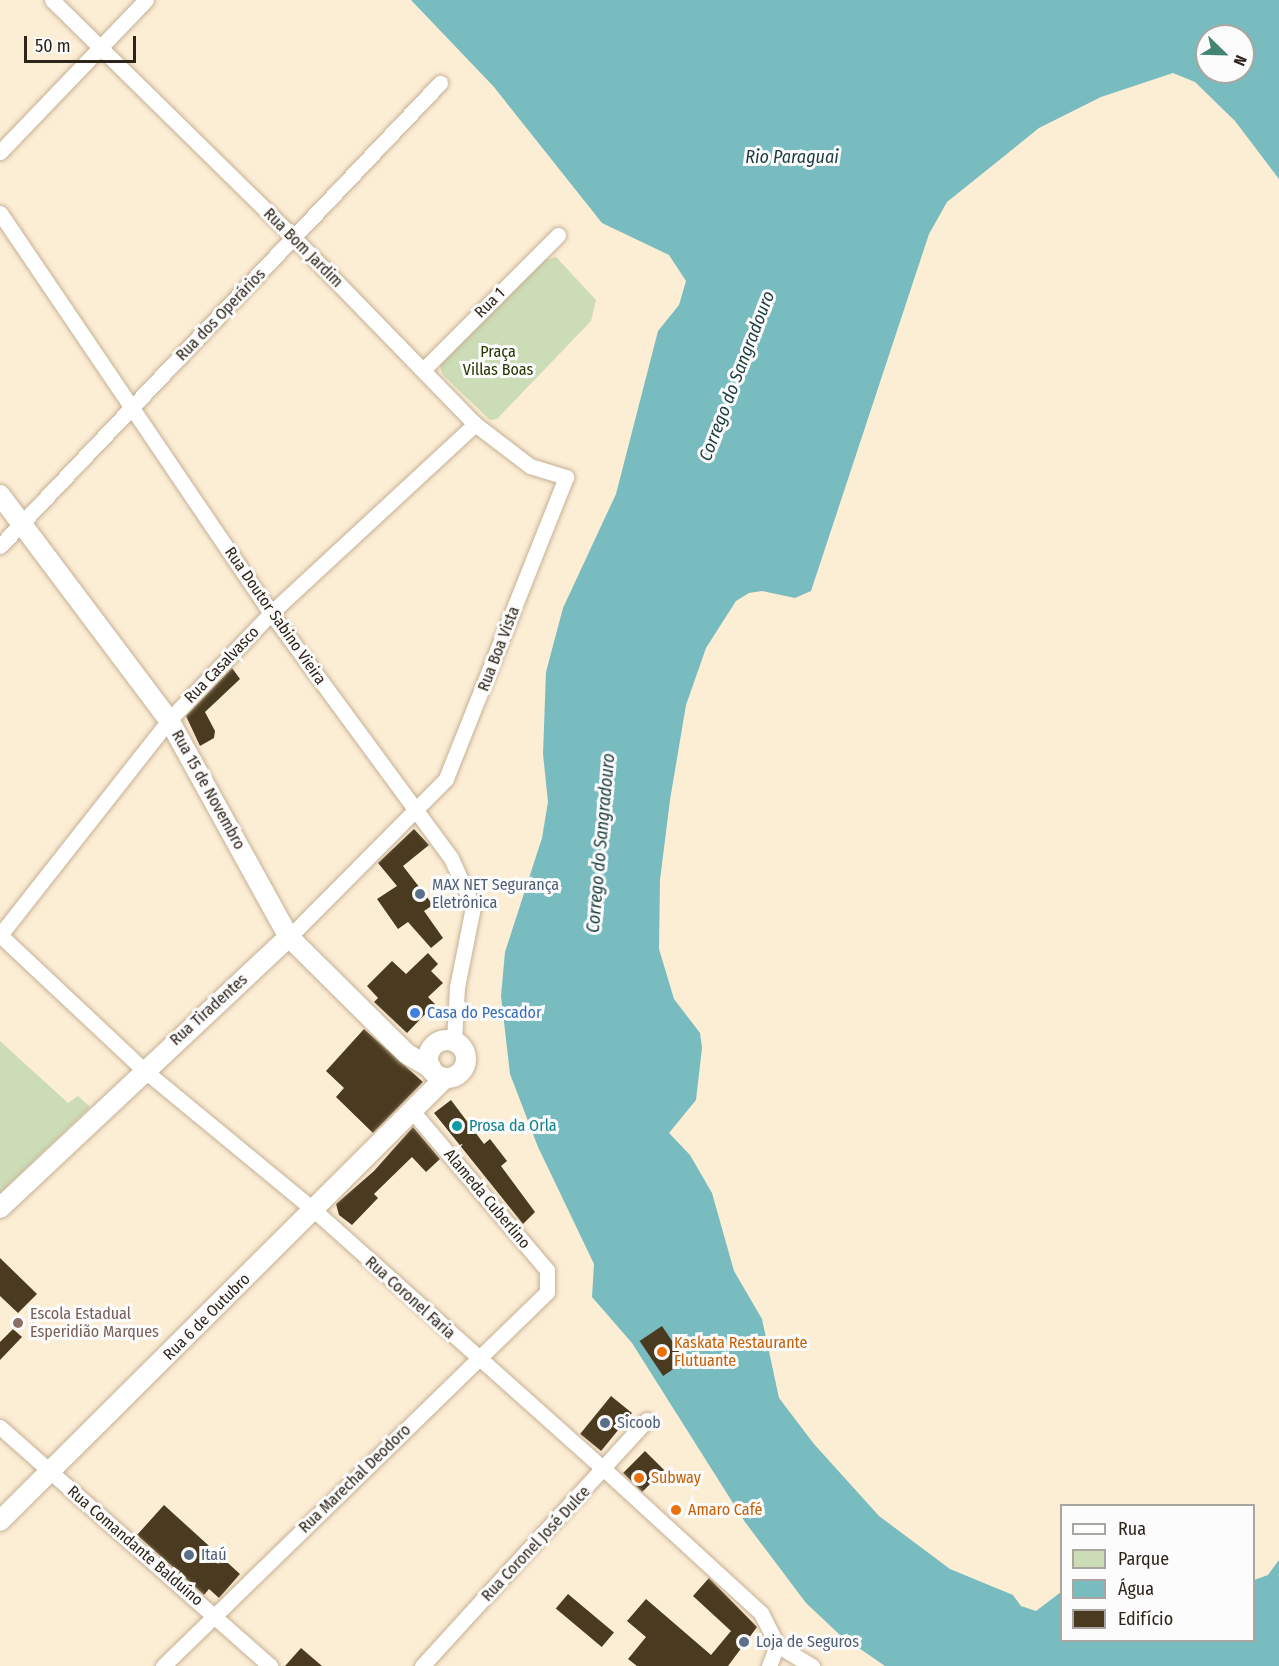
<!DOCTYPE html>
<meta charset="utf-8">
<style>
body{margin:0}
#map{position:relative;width:1279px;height:1666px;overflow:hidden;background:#fcedd5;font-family:"Fira Sans Condensed",sans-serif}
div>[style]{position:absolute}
.green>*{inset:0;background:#ccdcb7}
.water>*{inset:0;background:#78bcc0}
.building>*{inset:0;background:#493a20;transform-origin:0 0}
.roads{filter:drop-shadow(0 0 2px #c4b195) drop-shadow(0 0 2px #c4b195)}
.minor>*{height:15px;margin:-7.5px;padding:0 7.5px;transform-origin:7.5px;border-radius:7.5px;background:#fff}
.tertiary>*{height:20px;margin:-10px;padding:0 10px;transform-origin:10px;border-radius:10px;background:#fff}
.tertiary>.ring{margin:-10px;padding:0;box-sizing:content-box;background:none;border:20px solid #fff;border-radius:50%}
.dots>*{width:16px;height:16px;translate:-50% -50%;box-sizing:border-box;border:3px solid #fcfcfc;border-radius:50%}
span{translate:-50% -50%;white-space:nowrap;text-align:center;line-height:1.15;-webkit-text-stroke:6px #fcfcfc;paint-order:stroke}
.street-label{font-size:16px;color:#2d251a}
.park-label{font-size:16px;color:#263700}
.service-label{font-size:16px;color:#4e5e75}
.left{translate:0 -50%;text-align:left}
.shop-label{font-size:16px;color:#366cbe}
.culture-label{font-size:16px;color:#0d838f}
.education-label{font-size:16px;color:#785e54}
.food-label{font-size:16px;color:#c56008}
.water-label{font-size:18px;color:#1a3c3e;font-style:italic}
.legend{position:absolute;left:1060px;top:1504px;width:195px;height:138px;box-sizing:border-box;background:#fcfcfc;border:2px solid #a9a6a2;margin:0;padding:8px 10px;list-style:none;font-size:18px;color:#2d251a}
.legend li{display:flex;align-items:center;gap:12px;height:30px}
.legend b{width:30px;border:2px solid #a9a6a2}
.north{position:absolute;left:1195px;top:24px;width:60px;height:60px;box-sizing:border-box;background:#fcfcfc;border:2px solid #a9a6a2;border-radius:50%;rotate:113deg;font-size:16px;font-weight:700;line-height:24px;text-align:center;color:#2d251a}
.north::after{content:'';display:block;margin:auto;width:21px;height:27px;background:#438473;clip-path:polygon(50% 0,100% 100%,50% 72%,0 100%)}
.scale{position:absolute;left:24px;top:36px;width:112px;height:27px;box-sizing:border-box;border:3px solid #2d251a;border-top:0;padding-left:8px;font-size:18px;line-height:21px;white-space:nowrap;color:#2d251a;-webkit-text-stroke:4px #fcfcfc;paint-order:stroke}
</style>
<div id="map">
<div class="green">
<div style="clip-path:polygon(556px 257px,596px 300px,591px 321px,497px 419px,490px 420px,442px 374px,440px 365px,541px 261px)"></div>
<div style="clip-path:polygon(0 1041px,68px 1103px,78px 1096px,90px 1107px,0 1193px)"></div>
</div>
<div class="water">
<div style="clip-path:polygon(evenodd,411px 0,1279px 0,1279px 179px,1235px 121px,1195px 82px,1173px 73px,1101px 97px,1039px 128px,947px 202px,929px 234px,811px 591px,795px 598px,762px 591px,749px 593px,736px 601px,706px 648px,686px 705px,670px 800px,660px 880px,659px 949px,674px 999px,700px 1033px,702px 1048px,696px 1100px,669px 1133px,690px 1155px,712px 1193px,734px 1271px,762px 1319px,779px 1398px,814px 1444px,879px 1516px,950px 1569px,1013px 1595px,1021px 1606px,1036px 1611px,1061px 1592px,1062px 1640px,1254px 1640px,1254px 1580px,1268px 1575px,1279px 1560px,1279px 1666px,885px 1666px,840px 1635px,806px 1603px,745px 1522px,632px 1343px,592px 1297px,594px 1264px,538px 1147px,510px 1074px,501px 996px,505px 952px,542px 838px,548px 802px,543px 754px,546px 672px,563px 608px,616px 494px,658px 331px,679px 305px,686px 281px,669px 255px,602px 223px,494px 87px,411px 0,1207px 36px,1243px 36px,1243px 72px,1207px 72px,1207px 36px)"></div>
</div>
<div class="building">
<div style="clip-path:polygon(232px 668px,240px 679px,205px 712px,215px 731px,214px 738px,200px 746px,186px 716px)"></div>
<div style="clip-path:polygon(414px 829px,429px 845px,403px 866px,433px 905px,424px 911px,443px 938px,431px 948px,408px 922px,398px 929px,377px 899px,397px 886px,378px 863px)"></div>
<div style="clip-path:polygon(428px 953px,438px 964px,431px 971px,443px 983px,428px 997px,435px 1004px,407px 1033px,374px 1002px,378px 998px,367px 986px,392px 961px,406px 974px)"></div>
<div style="clip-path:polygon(364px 1029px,423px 1082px,373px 1133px,336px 1097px,344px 1088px,326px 1071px)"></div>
<div style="clip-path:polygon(451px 1100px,484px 1144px,490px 1139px,507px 1161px,501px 1166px,535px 1212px,523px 1224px,434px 1113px)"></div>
<div style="clip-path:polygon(413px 1127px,440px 1159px,426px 1172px,412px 1157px,374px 1194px,378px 1198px,352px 1225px,339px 1215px,336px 1204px,374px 1171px)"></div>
<div style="clip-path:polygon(0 1258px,37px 1294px,18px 1313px,0 1296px)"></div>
<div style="left:662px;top:1326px;width:42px;height:27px;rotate:56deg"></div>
<div style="clip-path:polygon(13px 1329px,22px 1337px,0 1360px,0 1342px)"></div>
<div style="left:611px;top:1396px;width:27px;height:49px;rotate:39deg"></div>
<div style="left:645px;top:1451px;width:27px;height:31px;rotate:45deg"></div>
<div style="clip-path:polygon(164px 1505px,240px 1574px,219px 1598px,209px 1589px,204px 1595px,137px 1535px)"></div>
<div style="clip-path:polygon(709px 1578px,757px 1627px,728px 1666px,637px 1666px,628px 1659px,646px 1637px,627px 1621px,646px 1599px,711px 1655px,731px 1631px,693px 1596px)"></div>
<div style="left:568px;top:1594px;width:60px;height:19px;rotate:40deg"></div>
<div style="clip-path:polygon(301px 1648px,322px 1666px,285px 1666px)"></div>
</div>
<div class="roads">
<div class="minor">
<div style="left:52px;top:0;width:341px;rotate:44.5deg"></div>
<div style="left:295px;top:239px;width:258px;rotate:45.8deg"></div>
<div style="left:475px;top:424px;width:69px;rotate:37.4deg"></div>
<div style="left:530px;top:466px;width:38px;rotate:17deg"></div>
<div style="left:566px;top:477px;width:325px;rotate:111.7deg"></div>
<div style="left:446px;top:779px;width:223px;rotate:134.8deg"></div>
<div style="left:0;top:152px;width:211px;rotate:-46.2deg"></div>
<div style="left:0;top:213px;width:483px;rotate:55.9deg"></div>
<div style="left:271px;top:613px;width:304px;rotate:53.7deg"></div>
<div style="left:451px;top:858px;width:54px;rotate:65.8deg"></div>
<div style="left:473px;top:907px;width:82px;rotate:101.3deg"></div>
<div style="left:457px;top:987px;width:54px;rotate:93.2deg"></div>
<div style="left:423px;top:370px;width:191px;rotate:-45deg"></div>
<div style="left:0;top:546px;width:639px;rotate:-46.46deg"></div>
<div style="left:0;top:935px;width:197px;rotate:43.2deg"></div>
<div style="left:144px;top:1070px;width:222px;rotate:39.5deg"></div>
<div style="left:315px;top:1211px;width:389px;rotate:41.8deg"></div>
<div style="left:605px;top:1470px;width:212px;rotate:42.5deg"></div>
<div style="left:761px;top:1613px;width:36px;rotate:63deg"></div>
<div style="left:777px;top:1645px;width:41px;rotate:31deg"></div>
<div style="left:0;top:935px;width:273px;rotate:-51.8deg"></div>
<div style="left:169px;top:720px;width:148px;rotate:-46.4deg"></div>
<div style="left:271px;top:613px;width:278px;rotate:-42.8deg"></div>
<div style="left:0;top:1427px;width:361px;rotate:41.5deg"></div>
<div style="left:163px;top:1666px;width:536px;rotate:-44.24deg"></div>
<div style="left:547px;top:1292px;width:22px;rotate:-90deg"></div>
<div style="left:547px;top:1270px;width:207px;rotate:-130.3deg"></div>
<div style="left:422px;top:1666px;width:333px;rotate:-47.6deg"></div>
<div style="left:769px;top:1666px;width:22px;rotate:-69deg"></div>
</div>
<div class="tertiary">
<div style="left:0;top:495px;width:281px;rotate:53.1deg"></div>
<div style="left:169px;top:720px;width:248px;rotate:61.1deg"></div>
<div style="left:289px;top:937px;width:166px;rotate:44.8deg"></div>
<div style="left:407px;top:1054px;width:28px;rotate:30deg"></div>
<div class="ring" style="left:428px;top:1040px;width:18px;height:18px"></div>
<div style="left:0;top:1208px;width:396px;rotate:-43.2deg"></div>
<div style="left:0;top:1521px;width:628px;rotate:-44.87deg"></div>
</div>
</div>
<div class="dots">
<div style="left:420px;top:894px;background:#5c6f8a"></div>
<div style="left:415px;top:1013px;background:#3f7fe0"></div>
<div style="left:457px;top:1126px;background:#0f9aa8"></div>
<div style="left:18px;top:1323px;background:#8d6e63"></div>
<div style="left:662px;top:1352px;background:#e8710a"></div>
<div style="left:605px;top:1423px;background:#5c6f8a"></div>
<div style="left:639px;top:1478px;background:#e8710a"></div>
<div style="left:676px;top:1510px;background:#e8710a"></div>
<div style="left:189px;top:1555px;background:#5c6f8a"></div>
<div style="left:744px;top:1642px;background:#5c6f8a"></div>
</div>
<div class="street-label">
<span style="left:303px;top:248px;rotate:45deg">Rua Bom Jardim</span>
<span style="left:490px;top:303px;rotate:-45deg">Rua 1</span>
<span style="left:221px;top:315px;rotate:-46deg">Rua dos Operários</span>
<span style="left:275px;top:616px;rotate:55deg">Rua Doutor Sabino Vieira</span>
<span style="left:499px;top:649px;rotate:-69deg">Rua Boa Vista</span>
<span style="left:222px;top:665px;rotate:-46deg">Rua Casalvasco</span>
<span style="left:208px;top:790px;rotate:61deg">Rua 15 de Novembro</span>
<span style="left:209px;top:1010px;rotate:-42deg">Rua Tiradentes</span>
<span style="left:487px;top:1199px;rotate:50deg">Alameda Cuberlino</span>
<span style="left:410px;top:1298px;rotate:42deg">Rua Coronel Faria</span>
<span style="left:207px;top:1317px;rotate:-45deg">Rua 6 de Outubro</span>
<span style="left:355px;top:1479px;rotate:-44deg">Rua Marechal Deodoro</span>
<span style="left:536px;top:1544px;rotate:-47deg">Rua Coronel José Dulce</span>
<span style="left:135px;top:1546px;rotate:41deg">Rua Comandante Balduíno</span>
</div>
<div class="park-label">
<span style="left:498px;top:361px">Praça<br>Villas Boas</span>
</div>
<div class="service-label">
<span class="left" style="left:432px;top:894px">MAX NET Segurança<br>Eletrônica</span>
<span class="left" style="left:617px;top:1423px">Sicoob</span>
<span class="left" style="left:201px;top:1555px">Itaú</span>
<span class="left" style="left:756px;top:1642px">Loja de Seguros</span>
</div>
<div class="shop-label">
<span class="left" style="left:427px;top:1013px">Casa do Pescador</span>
</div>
<div class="culture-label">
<span class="left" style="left:469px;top:1126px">Prosa da Orla</span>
</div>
<div class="education-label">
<span class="left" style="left:30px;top:1323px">Escola Estadual<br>Esperidião Marques</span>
</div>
<div class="food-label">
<span class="left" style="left:674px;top:1352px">Kaskata Restaurante<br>Flutuante</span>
<span class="left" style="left:651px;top:1478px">Subway</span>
<span class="left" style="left:688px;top:1510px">Amaro Café</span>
</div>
<div class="water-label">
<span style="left:792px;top:157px">Rio Paraguai</span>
<span style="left:737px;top:376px;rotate:-69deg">Corrego do Sangradouro</span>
<span style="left:601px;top:843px;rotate:-85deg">Corrego do Sangradouro</span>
</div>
<ul class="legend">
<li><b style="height:8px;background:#fff"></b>Rua</li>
<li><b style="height:16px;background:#ccdcb7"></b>Parque</li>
<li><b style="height:16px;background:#78bcc0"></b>Água</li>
<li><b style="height:16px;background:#493a20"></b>Edifício</li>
</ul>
<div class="north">N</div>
<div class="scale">50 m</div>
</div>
